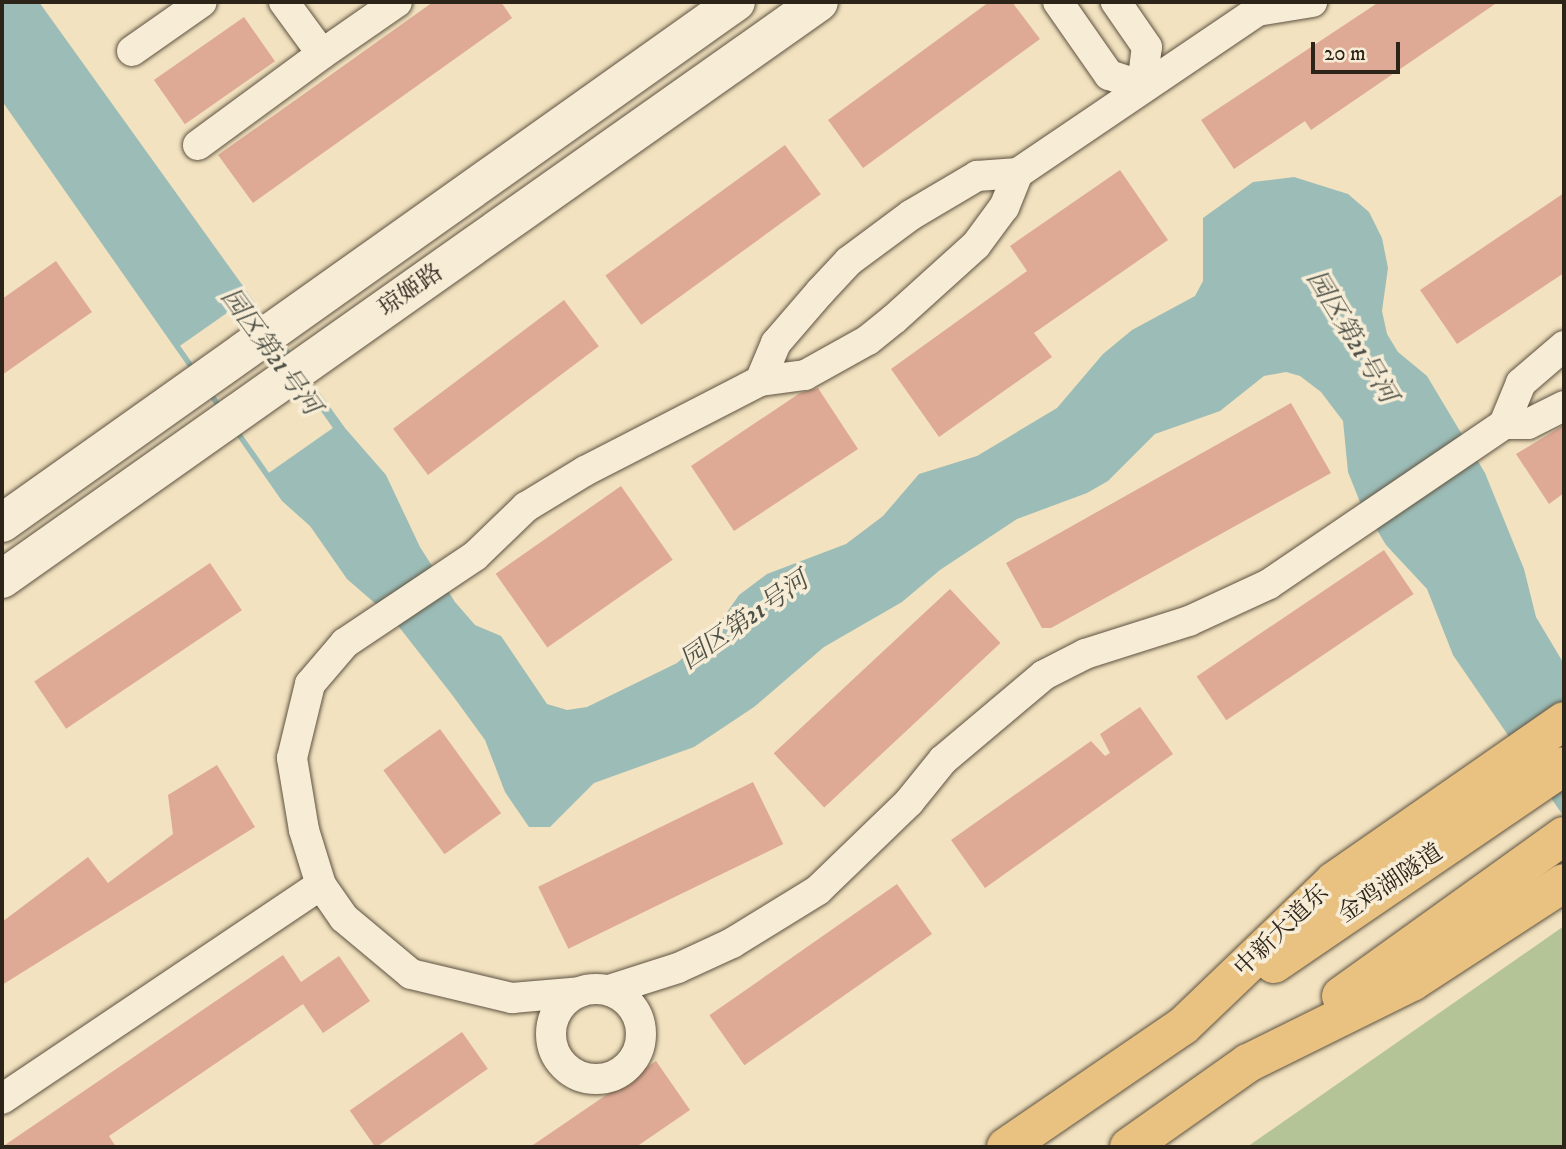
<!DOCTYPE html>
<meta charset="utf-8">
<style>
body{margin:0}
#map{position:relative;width:1566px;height:1149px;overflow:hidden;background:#f2e2bf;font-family:"IM FELL DW Pica","Noto Serif SC",serif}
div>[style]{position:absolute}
.green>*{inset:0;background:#b5c496}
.water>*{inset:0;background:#9cbdb7}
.pier>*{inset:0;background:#f2e2bf;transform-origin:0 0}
.building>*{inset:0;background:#dfaa95;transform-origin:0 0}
.roads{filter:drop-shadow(0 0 2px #5e5342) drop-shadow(0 0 2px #5e5342)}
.street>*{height:30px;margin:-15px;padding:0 15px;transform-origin:15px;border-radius:15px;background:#f7ecd5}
.street>.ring{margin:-15px;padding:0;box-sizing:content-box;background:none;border:30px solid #f7ecd5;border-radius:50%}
.secondary>*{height:38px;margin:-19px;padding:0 19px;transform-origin:19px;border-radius:19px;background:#f7ecd5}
.primary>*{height:38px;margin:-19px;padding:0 19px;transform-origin:19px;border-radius:19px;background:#e9c180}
span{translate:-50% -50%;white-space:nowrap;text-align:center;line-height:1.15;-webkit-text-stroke:7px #f7ecd5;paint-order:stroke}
.street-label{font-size:24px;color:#2c2319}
.water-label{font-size:26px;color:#4e5148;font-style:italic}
.frame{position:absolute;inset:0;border:4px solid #2c2319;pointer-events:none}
.scale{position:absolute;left:1311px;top:42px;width:89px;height:32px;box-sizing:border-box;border:4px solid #2c2319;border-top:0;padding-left:9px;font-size:21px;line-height:24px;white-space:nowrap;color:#2c2319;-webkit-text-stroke:5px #f7ecd5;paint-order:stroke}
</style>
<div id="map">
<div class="green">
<div style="clip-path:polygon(1564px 926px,1564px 1147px,1247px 1147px)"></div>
</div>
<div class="water">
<div style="clip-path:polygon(2px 2px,39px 2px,345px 428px,386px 475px,420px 547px,455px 602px,475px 625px,501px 636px,547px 704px,567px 710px,587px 707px,677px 663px,716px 628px,739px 595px,767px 574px,846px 544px,883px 516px,919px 474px,977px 456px,1057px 408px,1103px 354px,1132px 330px,1195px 296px,1203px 281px,1203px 218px,1253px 182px,1294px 177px,1348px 194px,1369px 212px,1382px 238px,1388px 268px,1382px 311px,1387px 334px,1398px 352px,1427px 376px,1485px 473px,1524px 569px,1536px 617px,1564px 664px,1564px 817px,1453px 655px,1427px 589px,1386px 545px,1360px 502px,1348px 472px,1343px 421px,1321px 392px,1300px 376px,1286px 372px,1264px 376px,1220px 411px,1155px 434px,1108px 481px,1087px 493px,1017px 519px,940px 570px,902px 602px,824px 647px,754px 707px,694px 747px,594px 783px,550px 827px,529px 827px,505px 792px,485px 740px,453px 696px,392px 618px,347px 579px,310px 526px,282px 501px,2px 101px)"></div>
</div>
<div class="pier">
<div style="left:244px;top:301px;width:155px;height:78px;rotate:55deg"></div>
</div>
<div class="building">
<div style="clip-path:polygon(433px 2px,501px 2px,512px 18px,253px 203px,218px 155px)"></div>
<div style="clip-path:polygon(989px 2px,1012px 2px,1040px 39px,863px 168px,828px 120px)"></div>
<div style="clip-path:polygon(1379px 2px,1498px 2px,1311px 130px,1305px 121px,1234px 169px,1201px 120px)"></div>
<div style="left:244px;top:17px;width:54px;height:110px;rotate:55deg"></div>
<div style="left:785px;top:145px;width:61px;height:222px;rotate:54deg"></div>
<div style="clip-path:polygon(1120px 170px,1168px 240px,1034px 333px,1052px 357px,939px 437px,891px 369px,1027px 271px,1010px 246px)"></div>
<div style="clip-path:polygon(1564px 193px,1564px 273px,1457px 344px,1420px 290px)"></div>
<div style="clip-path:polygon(56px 261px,92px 312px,2px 375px,2px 299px)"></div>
<div style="left:564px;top:300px;width:58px;height:214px;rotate:53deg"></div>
<div style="clip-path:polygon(818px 388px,858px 449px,734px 531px,691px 466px,800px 393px)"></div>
<div style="clip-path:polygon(1291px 403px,1331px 473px,1051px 628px,1042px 628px,1006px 563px)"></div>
<div style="clip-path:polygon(1564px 425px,1564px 493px,1549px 504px,1516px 454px)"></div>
<div style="left:621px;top:486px;width:90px;height:153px;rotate:55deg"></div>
<div style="left:1384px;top:550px;width:53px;height:226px;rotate:56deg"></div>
<div style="left:210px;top:563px;width:57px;height:212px;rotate:56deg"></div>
<div style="left:950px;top:589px;width:74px;height:241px;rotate:47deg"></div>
<div style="clip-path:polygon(1140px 707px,1173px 754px,985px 888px,951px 840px,1091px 741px,1105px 756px,1110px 753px,1100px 734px)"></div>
<div style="left:440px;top:729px;width:104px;height:70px;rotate:54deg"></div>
<div style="clip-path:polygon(217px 765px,255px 827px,2px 985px,2px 922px,88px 857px,108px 883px,173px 834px,168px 795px)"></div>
<div style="left:753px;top:782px;width:69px;height:239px;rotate:64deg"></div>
<div style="left:897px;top:884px;width:61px;height:229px;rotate:55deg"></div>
<div style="clip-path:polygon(283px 955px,301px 982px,339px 956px,370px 1001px,323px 1033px,303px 1004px,109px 1136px,116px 1147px,2px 1147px)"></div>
<div style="left:462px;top:1032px;width:45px;height:137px;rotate:55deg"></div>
<div style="clip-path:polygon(656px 1061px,690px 1110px,636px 1147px,530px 1147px)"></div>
</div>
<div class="roads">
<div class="street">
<div style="left:284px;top:2px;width:64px;rotate:53.8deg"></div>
<div style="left:322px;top:54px;width:91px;rotate:-34.7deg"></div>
<div style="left:1058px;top:2px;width:89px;rotate:55.1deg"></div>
<div style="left:1109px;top:75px;width:35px;rotate:18deg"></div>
<div style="left:1142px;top:86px;width:39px;rotate:-83deg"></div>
<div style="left:1147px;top:47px;width:55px;rotate:-124.6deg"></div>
<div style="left:132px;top:51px;width:85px;rotate:-35deg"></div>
<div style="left:198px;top:145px;width:154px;rotate:-36.3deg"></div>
<div style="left:1018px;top:173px;width:37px;rotate:112deg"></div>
<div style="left:1004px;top:207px;width:47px;rotate:126.4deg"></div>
<div style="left:976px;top:245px;width:110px;rotate:137.9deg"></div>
<div style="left:894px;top:319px;width:33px;rotate:141deg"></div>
<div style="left:868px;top:340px;width:72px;rotate:150.9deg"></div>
<div style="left:805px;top:375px;width:45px;rotate:172.4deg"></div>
<div style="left:760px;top:381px;width:41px;rotate:-67.2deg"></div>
<div style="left:776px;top:343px;width:67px;rotate:-49.2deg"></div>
<div style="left:820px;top:292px;width:42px;rotate:-46.9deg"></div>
<div style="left:849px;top:261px;width:77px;rotate:-36.6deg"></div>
<div style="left:911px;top:215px;width:77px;rotate:-30.6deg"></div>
<div style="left:977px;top:176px;width:41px;rotate:-4.2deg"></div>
<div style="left:1018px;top:173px;width:289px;rotate:-34.1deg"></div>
<div style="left:1257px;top:11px;width:56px;rotate:-9.3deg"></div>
<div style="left:1564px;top:346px;width:57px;rotate:139.3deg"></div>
<div style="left:1521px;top:383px;width:44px;rotate:112.5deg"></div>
<div style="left:1504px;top:424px;width:24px"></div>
<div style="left:1528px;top:424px;width:40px;rotate:-26.6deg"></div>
<div style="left:321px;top:885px;width:40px;rotate:55.1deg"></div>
<div style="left:344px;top:918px;width:87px;rotate:39.9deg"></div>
<div style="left:411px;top:974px;width:104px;rotate:13.4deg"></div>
<div style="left:512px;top:998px;width:68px;rotate:-5deg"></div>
<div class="ring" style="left:551px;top:989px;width:60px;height:60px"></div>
<div style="left:609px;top:990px;width:72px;rotate:-17.7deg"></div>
<div style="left:678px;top:968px;width:60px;rotate:-24.8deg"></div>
<div style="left:732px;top:943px;width:101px;rotate:-31.6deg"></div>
<div style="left:818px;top:890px;width:127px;rotate:-44deg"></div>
<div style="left:909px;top:802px;width:54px;rotate:-51deg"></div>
<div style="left:943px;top:760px;width:132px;rotate:-40.1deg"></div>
<div style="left:1044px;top:675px;width:46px;rotate:-27.1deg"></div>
<div style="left:1085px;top:654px;width:109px;rotate:-17.6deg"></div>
<div style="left:1189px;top:621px;width:88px;rotate:-24.8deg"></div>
<div style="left:1269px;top:584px;width:284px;rotate:-34.2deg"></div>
<div style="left:2px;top:1099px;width:384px;rotate:-33.9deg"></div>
<div style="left:321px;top:885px;width:58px;rotate:-107.2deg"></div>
<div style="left:304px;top:830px;width:73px;rotate:-99.5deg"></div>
<div style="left:292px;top:758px;width:76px;rotate:-76.3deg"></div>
<div style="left:310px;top:684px;width:54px;rotate:-49.5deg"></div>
<div style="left:345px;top:643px;width:156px;rotate:-33.8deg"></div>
<div style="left:475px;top:556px;width:71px;rotate:-43.9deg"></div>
<div style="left:526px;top:507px;width:69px;rotate:-31.4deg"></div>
<div style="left:585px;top:471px;width:197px;rotate:-27.2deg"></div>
</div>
<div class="secondary">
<div style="left:2px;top:523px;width:900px;rotate:-35.37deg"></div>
<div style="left:2px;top:579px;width:1000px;rotate:-35.23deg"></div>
</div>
<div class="primary">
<div style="left:1274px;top:964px;width:351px;rotate:-34.3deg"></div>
<div style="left:1341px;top:996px;width:274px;rotate:-35.7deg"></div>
<div style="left:1006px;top:1147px;width:214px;rotate:-34.4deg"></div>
<div style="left:1183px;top:1026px;width:209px;rotate:-43.8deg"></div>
<div style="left:1334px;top:881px;width:280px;rotate:-34.8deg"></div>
<div style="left:1129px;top:1147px;width:146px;rotate:-35.2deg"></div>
<div style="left:1248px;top:1063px;width:183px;rotate:-26.3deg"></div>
<div style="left:1412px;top:982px;width:181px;rotate:-33.1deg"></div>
</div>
</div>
<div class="street-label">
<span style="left:411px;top:291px;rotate:-35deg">琼姬路</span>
<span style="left:1391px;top:884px;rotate:-34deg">金鸡湖隧道</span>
<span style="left:1282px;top:931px;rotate:-44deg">中新大道东</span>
</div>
<div class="water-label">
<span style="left:1351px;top:337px;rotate:59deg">园区第21号河</span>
<span style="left:270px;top:352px;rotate:54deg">园区第21号河</span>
<span style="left:745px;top:621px;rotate:-35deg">园区第21号河</span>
</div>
<div class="frame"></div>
<div class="scale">20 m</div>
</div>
